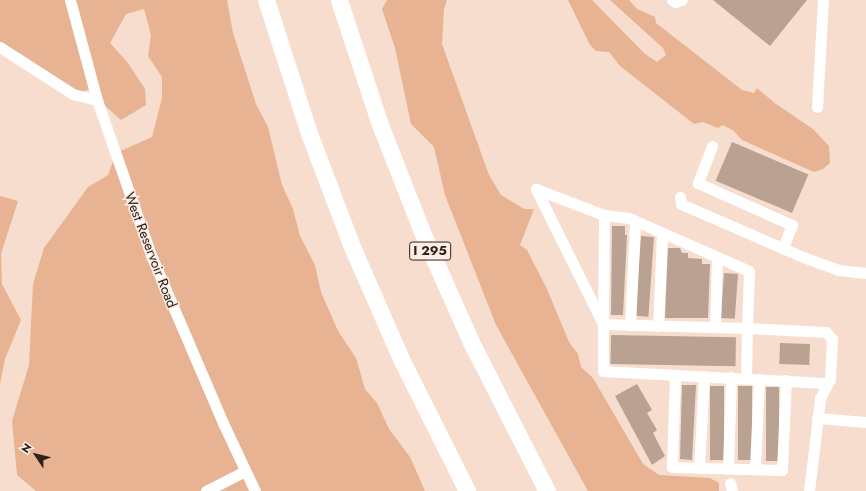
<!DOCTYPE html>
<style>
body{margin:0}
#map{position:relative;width:866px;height:491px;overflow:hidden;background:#f7ddcd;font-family:Jost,sans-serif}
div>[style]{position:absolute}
.green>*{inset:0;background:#e7b392}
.building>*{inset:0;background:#baa292;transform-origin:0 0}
.minor>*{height:11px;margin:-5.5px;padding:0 5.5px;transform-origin:5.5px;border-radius:5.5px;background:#fff}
.highway>*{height:17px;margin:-8.5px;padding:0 8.5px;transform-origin:8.5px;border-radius:8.5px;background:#fff}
span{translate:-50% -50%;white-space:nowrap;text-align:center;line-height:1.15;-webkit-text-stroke:3px #fdede3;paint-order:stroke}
.shield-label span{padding:1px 3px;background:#fdede3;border:1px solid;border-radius:3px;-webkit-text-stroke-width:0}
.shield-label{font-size:13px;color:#2c231d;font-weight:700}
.street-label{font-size:14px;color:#2c231d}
.north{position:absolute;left:16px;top:435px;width:40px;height:40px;-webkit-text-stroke:3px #fdede3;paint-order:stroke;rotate:305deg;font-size:11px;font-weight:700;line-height:16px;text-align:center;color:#2c231d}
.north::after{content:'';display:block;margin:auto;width:14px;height:18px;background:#2c231d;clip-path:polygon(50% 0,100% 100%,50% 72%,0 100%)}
</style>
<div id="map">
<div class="green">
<div style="clip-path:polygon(0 0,227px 0,233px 33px,256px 104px,268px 127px,282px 185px,293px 209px,300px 236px,315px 265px,321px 292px,338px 331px,356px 358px,365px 389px,377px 403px,389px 429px,410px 457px,425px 491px,36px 491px,17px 475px,12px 421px,29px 365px,33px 284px,44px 248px,88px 187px,108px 175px,116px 153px,152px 137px,162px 98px,162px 77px,148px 56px,151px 35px,144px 9px,126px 14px,110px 43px,128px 63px,145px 89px,146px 105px,121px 120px,103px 104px,93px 88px,75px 94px,0 48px)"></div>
<div style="clip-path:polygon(387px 0,447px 0,444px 9px,442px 44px,489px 175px,501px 195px,524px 209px,534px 209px,520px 245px,527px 250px,547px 289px,569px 342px,578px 354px,581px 367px,593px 378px,643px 464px,659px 475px,710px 478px,719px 483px,719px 491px,588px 491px,496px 325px,445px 195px,434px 147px,411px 124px,395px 48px,382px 9px)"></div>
<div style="clip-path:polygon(568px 0,592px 0,645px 54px,657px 62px,666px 55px,663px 48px,610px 0,629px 0,637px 9px,655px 17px,656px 23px,742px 90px,754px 93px,757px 88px,776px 104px,813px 129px,829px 146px,830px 163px,823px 169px,814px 172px,742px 140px,734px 131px,723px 125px,718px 128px,703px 122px,694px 124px,620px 66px,609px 52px,596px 51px,590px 45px)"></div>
<div style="clip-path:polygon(0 196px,18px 201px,1px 254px,2px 284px,21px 320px,5px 359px,0 384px)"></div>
</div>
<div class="building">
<div style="clip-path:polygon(713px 0,807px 0,770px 46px)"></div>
<div style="left:732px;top:142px;width:83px;height:42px;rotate:23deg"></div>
<div style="clip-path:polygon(612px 226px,625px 226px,625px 235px,627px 235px,623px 315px,611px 315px)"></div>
<div style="left:641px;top:236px;width:13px;height:80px;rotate:4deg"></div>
<div style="clip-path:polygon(668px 248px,680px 248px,682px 253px,688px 253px,688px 258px,702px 259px,702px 264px,710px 264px,708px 318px,665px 318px)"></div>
<div style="left:724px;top:273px;width:14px;height:45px;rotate:4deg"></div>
<div style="left:611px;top:335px;width:125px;height:29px;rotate:1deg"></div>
<div style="left:780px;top:343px;width:30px;height:21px;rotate:2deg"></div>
<div style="clip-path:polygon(637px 384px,652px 410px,647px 413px,657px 430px,653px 433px,665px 456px,652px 465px,615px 396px)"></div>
<div style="clip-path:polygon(682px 385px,696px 385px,692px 460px,680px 459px)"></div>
<div style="left:710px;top:386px;width:14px;height:74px"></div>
<div style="left:738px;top:386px;width:14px;height:74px"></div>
<div style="left:766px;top:387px;width:13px;height:74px"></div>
</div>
<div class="minor">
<div style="left:70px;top:0;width:104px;rotate:74.9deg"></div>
<div style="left:97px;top:100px;width:164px;rotate:70.8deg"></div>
<div style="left:151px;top:255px;width:183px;rotate:66.8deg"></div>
<div style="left:223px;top:423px;width:75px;rotate:64.8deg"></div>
<div style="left:672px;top:0;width:4px;rotate:34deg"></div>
<div style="left:675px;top:2px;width:7px;rotate:-16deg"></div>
<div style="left:0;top:47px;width:87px;rotate:32.8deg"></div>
<div style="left:73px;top:94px;width:25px;rotate:14deg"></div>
<div style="left:817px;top:107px;width:107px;rotate:-86.8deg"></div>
<div style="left:712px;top:146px;width:40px;rotate:111deg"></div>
<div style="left:698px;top:183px;width:103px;rotate:24.1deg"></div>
<div style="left:792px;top:225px;width:24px;rotate:112deg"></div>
<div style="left:680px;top:197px;width:7px;rotate:82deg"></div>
<div style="left:681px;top:204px;width:133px;rotate:23.5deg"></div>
<div style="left:803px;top:257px;width:37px;rotate:20deg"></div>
<div style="left:838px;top:270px;width:28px;rotate:6deg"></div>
<div style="left:604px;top:215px;width:25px;rotate:7deg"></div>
<div style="left:629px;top:218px;width:131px;rotate:23.8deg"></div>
<div style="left:749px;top:271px;width:57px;rotate:92deg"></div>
<div style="left:747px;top:328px;width:79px;rotate:2.9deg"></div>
<div style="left:826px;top:332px;width:9px;rotate:49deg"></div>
<div style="left:832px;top:339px;width:40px;rotate:92.9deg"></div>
<div style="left:830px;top:379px;width:22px;rotate:117deg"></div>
<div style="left:820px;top:399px;width:93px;rotate:96.8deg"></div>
<div style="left:630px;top:325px;width:104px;rotate:-87.2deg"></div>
<div style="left:658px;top:326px;width:93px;rotate:-87.5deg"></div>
<div style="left:715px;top:327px;width:70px;rotate:-88.4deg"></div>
<div style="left:675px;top:375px;width:92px;rotate:91.9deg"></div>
<div style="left:672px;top:467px;width:110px;rotate:1.6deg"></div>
<div style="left:782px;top:470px;width:90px;rotate:-87.5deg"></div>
<div style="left:746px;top:378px;width:50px;rotate:-88.9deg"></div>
<div style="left:747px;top:328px;width:144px;rotate:-178.4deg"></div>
<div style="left:603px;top:324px;width:151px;rotate:-116.4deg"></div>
<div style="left:536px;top:189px;width:73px;rotate:20.9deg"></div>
<div style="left:604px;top:215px;width:109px;rotate:90.5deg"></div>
<div style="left:603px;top:324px;width:47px;rotate:90deg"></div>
<div style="left:603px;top:371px;width:225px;rotate:3.1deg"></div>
<div style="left:817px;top:418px;width:49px;rotate:4.7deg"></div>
<div style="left:699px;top:468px;width:92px;rotate:-86.9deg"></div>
<div style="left:728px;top:468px;width:91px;rotate:-88.1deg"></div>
<div style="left:755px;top:469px;width:90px;rotate:-87.5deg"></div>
<div style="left:730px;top:483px;width:8px;rotate:76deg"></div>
<div style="left:206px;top:491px;width:44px;rotate:-27.1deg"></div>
</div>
<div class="highway">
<div style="left:266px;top:0;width:143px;rotate:72.1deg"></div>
<div style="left:310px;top:136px;width:121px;rotate:69.2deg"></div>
<div style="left:353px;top:249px;width:120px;rotate:66.4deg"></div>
<div style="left:401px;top:359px;width:148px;rotate:63.4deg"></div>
<div style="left:339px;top:0;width:128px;rotate:71.8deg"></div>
<div style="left:379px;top:122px;width:120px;rotate:68.6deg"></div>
<div style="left:423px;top:234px;width:118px;rotate:66deg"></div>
<div style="left:471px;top:342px;width:167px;rotate:63deg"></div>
</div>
<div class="shield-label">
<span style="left:430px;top:251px">I 295</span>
</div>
<div class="street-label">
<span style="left:151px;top:250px;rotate:69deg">West Reservoir Road</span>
</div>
<div class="north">N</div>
</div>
